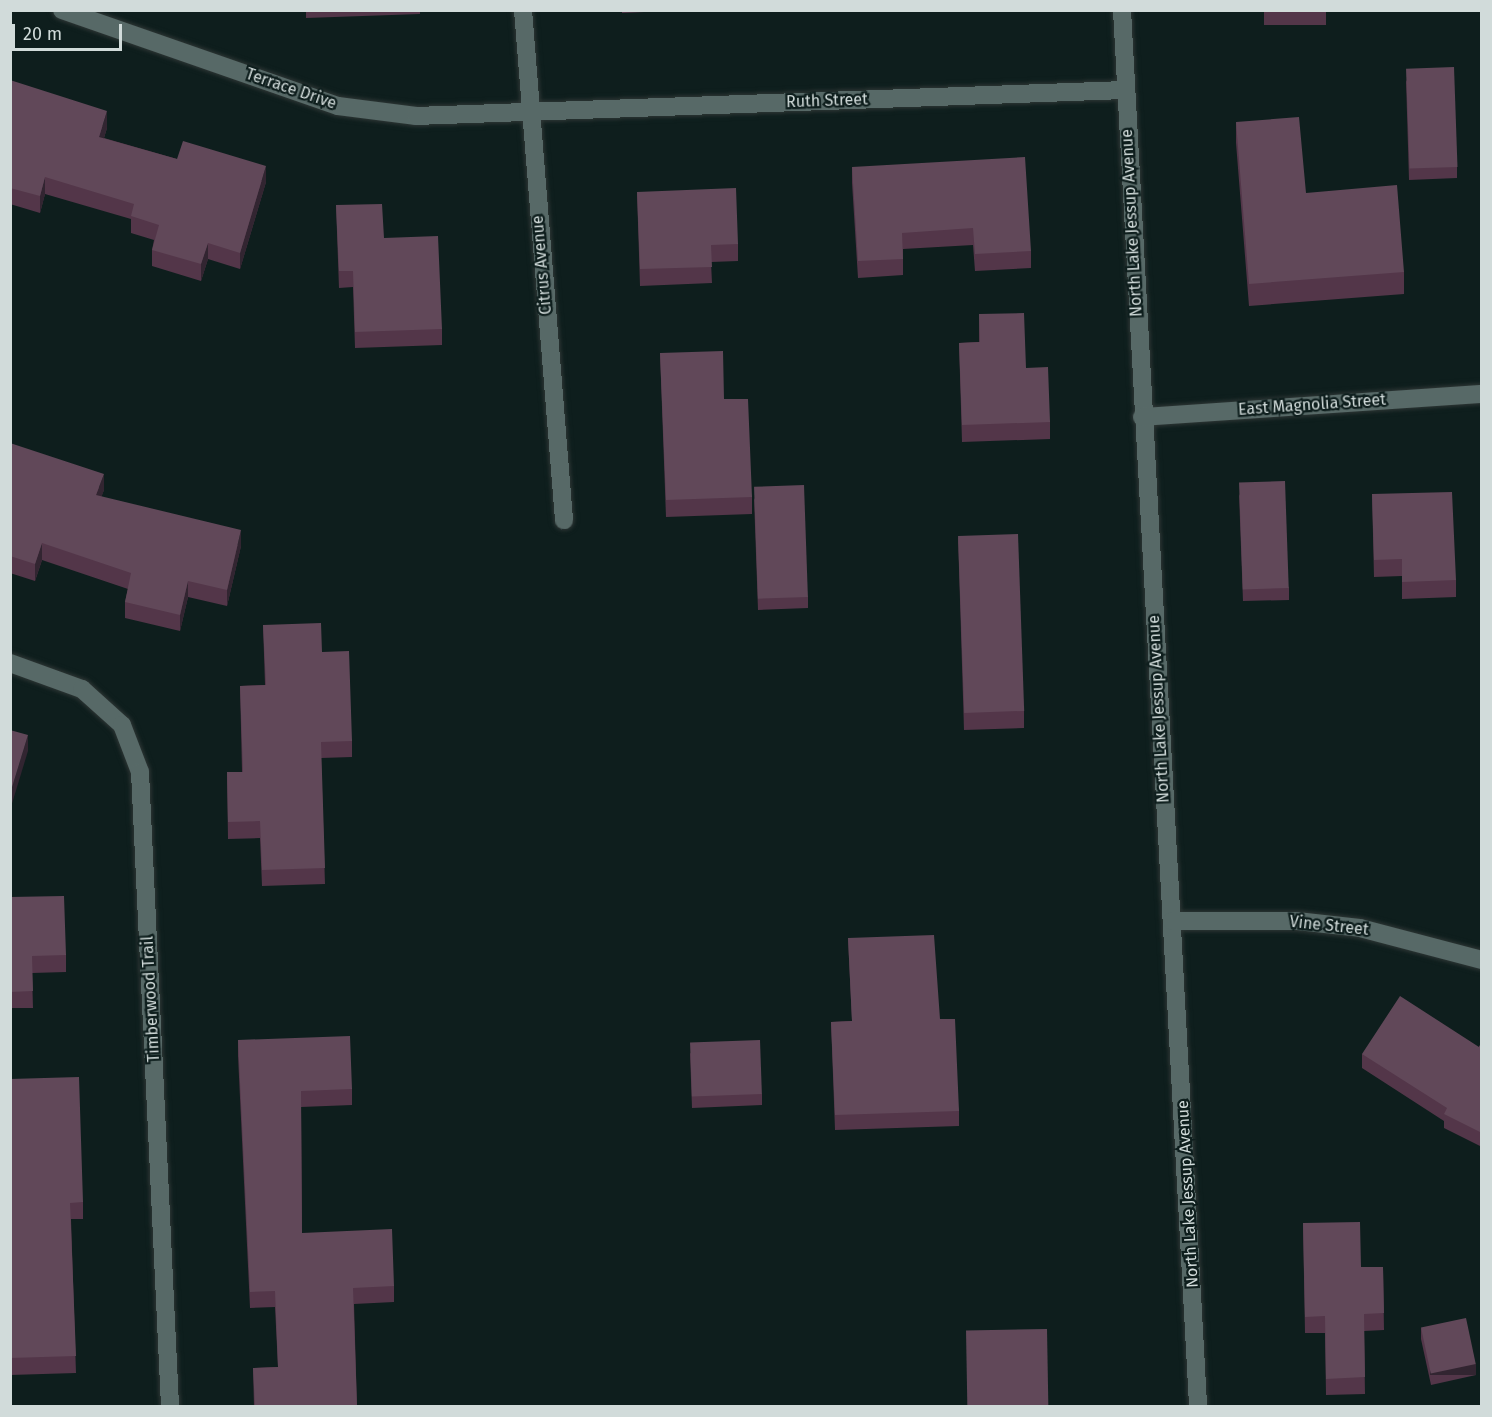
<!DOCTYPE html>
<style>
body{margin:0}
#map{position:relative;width:1492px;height:1417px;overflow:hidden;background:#0e1e1d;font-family:"Fira Sans",sans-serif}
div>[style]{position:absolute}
.roads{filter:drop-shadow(0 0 2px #2e3635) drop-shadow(0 0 2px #2e3635)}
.minor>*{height:18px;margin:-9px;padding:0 9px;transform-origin:9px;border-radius:9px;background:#576967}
.wall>*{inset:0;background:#533649;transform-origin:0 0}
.shaded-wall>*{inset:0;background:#322531;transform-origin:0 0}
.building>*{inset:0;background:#614859;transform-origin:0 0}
span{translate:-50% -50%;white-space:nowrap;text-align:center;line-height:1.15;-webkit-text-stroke:4.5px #0e1e1d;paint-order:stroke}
.street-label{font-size:16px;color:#d1dbda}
.frame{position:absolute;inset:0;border:12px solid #d1dbda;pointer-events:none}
.scale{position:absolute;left:12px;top:24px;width:110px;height:27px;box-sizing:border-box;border:3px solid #d1dbda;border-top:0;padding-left:8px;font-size:18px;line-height:21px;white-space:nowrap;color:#d1dbda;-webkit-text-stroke:4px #0e1e1d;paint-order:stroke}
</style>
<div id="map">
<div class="roads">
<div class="minor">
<div style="left:62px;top:10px;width:292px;rotate:19.2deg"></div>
<div style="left:338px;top:106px;width:79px;rotate:7.3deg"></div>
<div style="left:416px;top:116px;width:710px;rotate:-2.1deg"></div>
<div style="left:523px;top:10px;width:512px;rotate:85.4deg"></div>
<div style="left:1122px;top:10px;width:1398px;rotate:86.88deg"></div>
<div style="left:1142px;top:417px;width:341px;rotate:-3.9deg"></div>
<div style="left:10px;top:663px;width:77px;rotate:19.9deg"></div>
<div style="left:82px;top:689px;width:54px;rotate:42deg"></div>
<div style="left:122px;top:725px;width:50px;rotate:69deg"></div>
<div style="left:140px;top:772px;width:635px;rotate:87.29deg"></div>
<div style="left:1172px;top:921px;width:125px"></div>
<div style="left:1297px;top:921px;width:63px;rotate:6.3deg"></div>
<div style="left:1360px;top:928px;width:126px;rotate:14.7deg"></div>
</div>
</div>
<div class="wall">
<div style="clip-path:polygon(306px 10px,420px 10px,420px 14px,306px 18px)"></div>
<div style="clip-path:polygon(622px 10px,689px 10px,622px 13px)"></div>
<div style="left:1264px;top:10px;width:62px;height:15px"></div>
<div style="clip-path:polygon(10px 80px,107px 128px,104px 138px,177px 159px,266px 182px,240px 269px,208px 259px,201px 281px,152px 266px,152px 250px,154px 240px,131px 233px,131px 219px,45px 194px,40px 213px,10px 204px)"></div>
<div style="clip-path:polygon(1406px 80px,1457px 167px,1457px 178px,1409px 180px)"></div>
<div style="clip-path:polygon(1236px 122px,1306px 193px,1404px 272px,1404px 294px,1249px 306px,1236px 143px)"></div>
<div style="clip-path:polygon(852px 167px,1031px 251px,1031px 268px,975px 271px,973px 245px,903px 249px,903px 275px,858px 278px,852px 183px)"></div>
<div style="clip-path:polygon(637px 192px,738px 244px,738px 261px,711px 262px,712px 283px,640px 286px)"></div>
<div style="clip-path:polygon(336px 205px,384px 238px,442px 329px,442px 345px,355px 348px,353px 287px,339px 288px)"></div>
<div style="clip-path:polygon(979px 314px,1026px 368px,1050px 422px,1050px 439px,962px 442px,959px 343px,979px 342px)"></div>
<div style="clip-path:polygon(660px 353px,724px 399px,752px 497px,752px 514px,666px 517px)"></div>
<div style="clip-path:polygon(10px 443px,104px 490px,101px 497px,241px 546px,227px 606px,188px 597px,180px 631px,125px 618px,125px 602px,128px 589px,42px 560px,35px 581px,10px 573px)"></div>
<div style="clip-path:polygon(1239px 494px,1289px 588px,1289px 600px,1243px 601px)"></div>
<div style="clip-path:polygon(1372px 494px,1456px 580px,1456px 597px,1402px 599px,1402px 576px,1374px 577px)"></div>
<div style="clip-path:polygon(754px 498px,808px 597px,808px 608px,758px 610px)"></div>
<div style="clip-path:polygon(958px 536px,1024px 711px,1024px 728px,964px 730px)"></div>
<div style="clip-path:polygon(263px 625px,322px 652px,352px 741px,352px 757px,321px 758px,325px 884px,262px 886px,260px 838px,228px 839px,227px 772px,242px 772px,240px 686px,265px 685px)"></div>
<div style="clip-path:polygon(10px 897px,66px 955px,66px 972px,32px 973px,33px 1008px,10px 1008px)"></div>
<div style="clip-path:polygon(848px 938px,940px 1019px,959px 1111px,959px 1126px,835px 1130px,831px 1022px,852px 1021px)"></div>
<div style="clip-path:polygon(238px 1040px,352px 1089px,352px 1105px,301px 1107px,302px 1233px,394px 1286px,394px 1302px,354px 1304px,357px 1407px,254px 1407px,253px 1368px,278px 1367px,275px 1307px,250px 1308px,238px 1056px)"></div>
<div style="clip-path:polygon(1482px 1041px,1482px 1147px,1444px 1128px,1444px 1121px,1362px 1068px,1362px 1054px,1479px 1047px)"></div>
<div style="clip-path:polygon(690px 1053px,762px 1094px,762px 1105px,692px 1108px)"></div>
<div style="clip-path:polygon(10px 1079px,83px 1202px,83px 1219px,71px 1219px,76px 1373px,10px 1375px)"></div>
<div style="clip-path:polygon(1303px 1223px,1361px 1267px,1383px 1267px,1384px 1330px,1364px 1331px,1365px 1394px,1326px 1395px,1325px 1333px,1305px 1333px)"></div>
<div style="clip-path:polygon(1421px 1328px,1476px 1375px,1431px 1385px,1421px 1339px)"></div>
</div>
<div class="shaded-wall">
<div style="clip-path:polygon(107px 111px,107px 128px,99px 154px,99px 137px)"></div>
<div style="clip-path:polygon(266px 166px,266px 182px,240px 269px,240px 253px)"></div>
<div style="clip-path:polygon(45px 177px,45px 194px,40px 213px,40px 196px)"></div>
<div style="clip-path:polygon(208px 243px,208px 259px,201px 281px,201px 264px)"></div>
<div style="clip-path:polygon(104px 474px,104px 490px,96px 512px,96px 495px)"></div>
<div style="clip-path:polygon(241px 530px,241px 546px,227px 606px,227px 590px)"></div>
<div style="clip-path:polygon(42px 543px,42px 560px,35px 581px,35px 564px)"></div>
<div style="clip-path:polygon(188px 581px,188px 597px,180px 631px,180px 615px)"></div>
<div style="clip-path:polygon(28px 735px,28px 751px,10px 810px,10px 794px)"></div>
<div style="left:1476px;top:1364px;width:11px;height:46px;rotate:90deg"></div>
</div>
<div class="building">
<div style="left:1454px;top:67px;width:100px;height:48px;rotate:88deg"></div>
<div style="clip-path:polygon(10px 80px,107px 111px,99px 137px,177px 159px,183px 141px,266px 166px,240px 253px,208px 243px,201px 264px,152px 250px,159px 225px,131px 216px,134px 204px,45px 177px,40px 196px,10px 188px)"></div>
<div style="clip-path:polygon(1299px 117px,1306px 193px,1397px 185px,1404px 272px,1249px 284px,1236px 122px)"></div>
<div style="clip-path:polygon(1025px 157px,1031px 251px,975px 254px,973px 228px,902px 233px,903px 259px,858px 261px,852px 167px)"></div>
<div style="clip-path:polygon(736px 188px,738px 244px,711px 245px,712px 267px,640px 269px,637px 192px)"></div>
<div style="clip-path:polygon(382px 204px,384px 238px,438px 236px,442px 329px,355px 332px,353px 271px,339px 271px,336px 205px)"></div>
<div style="clip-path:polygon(1024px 313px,1026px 368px,1048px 367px,1050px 422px,962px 425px,959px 343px,980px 342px,979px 314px)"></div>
<div style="clip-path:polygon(723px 351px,724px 399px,748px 399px,752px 497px,666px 500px,660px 353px)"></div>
<div style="clip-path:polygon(10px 443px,104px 474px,96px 495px,241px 530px,227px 590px,188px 581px,180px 615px,125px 602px,131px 573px,42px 543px,35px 564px,10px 556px)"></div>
<div style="left:1285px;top:481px;width:107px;height:46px;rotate:88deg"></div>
<div style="left:804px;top:485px;width:112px;height:50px;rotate:88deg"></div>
<div style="clip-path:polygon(1452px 492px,1456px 580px,1402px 582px,1402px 559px,1374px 560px,1372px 494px)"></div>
<div style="left:1018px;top:534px;width:177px;height:60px;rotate:88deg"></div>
<div style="clip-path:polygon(321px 623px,322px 652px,349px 651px,352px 741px,321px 742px,325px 868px,262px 870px,260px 821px,228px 822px,227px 772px,243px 772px,240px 686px,266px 685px,263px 625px)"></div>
<div style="clip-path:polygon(10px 730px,28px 735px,10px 794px)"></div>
<div style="clip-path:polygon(64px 896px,66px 955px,32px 956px,33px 991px,10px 992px,10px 897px)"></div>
<div style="clip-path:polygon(934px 935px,940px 1019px,955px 1019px,959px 1111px,835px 1115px,831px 1022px,852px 1021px,848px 938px)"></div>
<div style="clip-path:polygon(1400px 996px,1479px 1047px,1482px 1041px,1482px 1133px,1444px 1114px,1447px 1108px,1362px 1054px)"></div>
<div style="clip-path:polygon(350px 1036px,352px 1089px,301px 1091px,302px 1233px,392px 1229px,394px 1286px,353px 1288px,357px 1407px,255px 1407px,253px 1368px,278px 1367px,275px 1291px,250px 1292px,238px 1040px)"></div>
<div style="left:760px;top:1040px;width:54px;height:70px;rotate:88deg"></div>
<div style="clip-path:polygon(79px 1077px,83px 1202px,70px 1203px,76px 1356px,10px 1358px,10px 1079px)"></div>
<div style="clip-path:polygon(1360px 1222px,1361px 1267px,1383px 1267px,1384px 1313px,1364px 1314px,1365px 1377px,1326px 1379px,1325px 1316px,1305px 1317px,1303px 1223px)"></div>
<div style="left:1466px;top:1318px;width:47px;height:46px;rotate:78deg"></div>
<div style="left:1047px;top:1329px;width:78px;height:81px;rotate:89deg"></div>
</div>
<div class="street-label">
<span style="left:291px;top:89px;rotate:19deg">Terrace Drive</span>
<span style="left:827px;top:101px;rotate:-2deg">Ruth Street</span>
<span style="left:1132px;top:223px;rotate:-93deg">North Lake Jessup Avenue</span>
<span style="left:542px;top:265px;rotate:-95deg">Citrus Avenue</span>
<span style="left:1312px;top:405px;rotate:-4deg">East Magnolia Street</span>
<span style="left:1159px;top:709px;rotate:-93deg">North Lake Jessup Avenue</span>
<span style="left:1329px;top:926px;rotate:6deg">Vine Street</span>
<span style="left:151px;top:999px;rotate:-93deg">Timberwood Trail</span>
<span style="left:1188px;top:1194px;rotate:-93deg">North Lake Jessup Avenue</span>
</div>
<div class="frame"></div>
<div class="scale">20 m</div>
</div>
